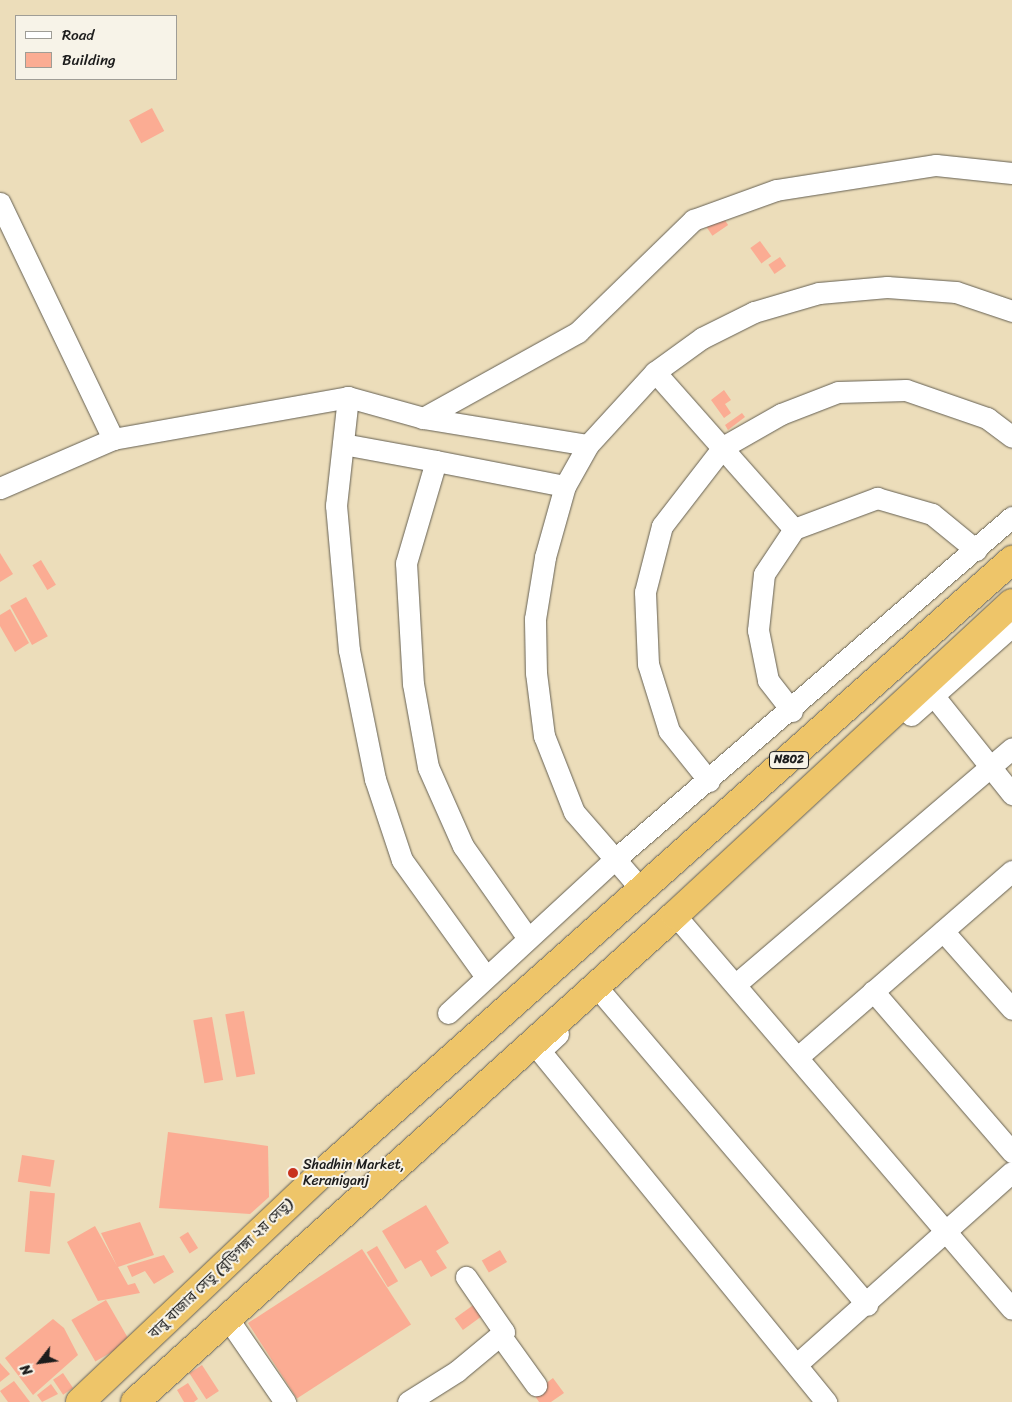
<!DOCTYPE html>
<meta charset="utf-8">
<style>
body{margin:0}
#map{position:relative;width:1012px;height:1402px;overflow:hidden;background:#ecddba;font-family:Sriracha,"Noto Sans Bengali",sans-serif}
div>[style]{position:absolute}
.building>*{inset:0;background:#fbac93;transform-origin:0 0}
.roads{filter:drop-shadow(0 0 1px #656053) drop-shadow(0 0 1px #656053)}
.minor>*{height:21px;margin:-10.5px;padding:0 10.5px;transform-origin:10.5px;border-radius:10.5px;background:#fff}
.highway>*{height:28px;margin:-14px;padding:0 14px;transform-origin:14px;border-radius:14px;background:#eec569}
.dots>*{width:14px;height:14px;translate:-50% -50%;box-sizing:border-box;border:2px solid #f7f3e8;border-radius:50%}
span{translate:-50% -50%;white-space:nowrap;text-align:center;line-height:1.15;-webkit-text-stroke:4px #f7f3e8;paint-order:stroke}
.shield-label span{padding:1px 4px;background:#f7f3e8;border:1px solid;border-radius:4px;-webkit-text-stroke-width:0}
.shield-label{font-size:12px;color:#1c1c1c;font-weight:700}
.poi-label{font-size:14px;color:#1c1c1c}
.left{translate:0 -50%;text-align:left}
.street-label{font-size:14px;color:#1c1c1c}
.legend{position:absolute;left:15px;top:15px;width:162px;height:65px;box-sizing:border-box;background:#f7f3e8;border:1px solid #9f9d96;margin:0;padding:6px 9px;list-style:none;font-size:15px;color:#1c1c1c}
.legend li{display:flex;align-items:center;gap:10px;height:25px}
.legend b{width:25px;border:1px solid #9f9d96}
.north{position:absolute;left:15px;top:1337px;width:50px;height:50px;-webkit-text-stroke:4px #f7f3e8;paint-order:stroke;rotate:240deg;font-size:14px;font-weight:700;line-height:20px;text-align:center;color:#1c1c1c}
.north::after{content:'';display:block;margin:auto;width:18px;height:22px;background:#1c1c1c;clip-path:polygon(50% 0,100% 100%,50% 72%,0 100%)}
</style>
<div id="map">
<div class="building">
<div style="left:152px;top:108px;width:26px;height:26px;rotate:62deg"></div>
<div style="left:722px;top:216px;width:11px;height:19px;rotate:56deg"></div>
<div style="left:760px;top:241px;width:19px;height:12px;rotate:54deg"></div>
<div style="left:780px;top:257px;width:11px;height:14px;rotate:56deg"></div>
<div style="clip-path:polygon(724px 390px,731px 400px,725px 404px,731px 413px,724px 418px,711px 400px)"></div>
<div style="clip-path:polygon(742px 413px,745px 417px,728px 430px,725px 425px)"></div>
<div style="clip-path:polygon(0 553px,13px 574px,0 582px)"></div>
<div style="left:41px;top:560px;width:29px;height:10px;rotate:59deg"></div>
<div style="left:26px;top:597px;width:45px;height:18px;rotate:61deg"></div>
<div style="clip-path:polygon(10px 609px,29px 643px,15px 652px,0 626px,0 615px)"></div>
<div style="left:244px;top:1011px;width:64px;height:19px;rotate:80deg"></div>
<div style="left:212px;top:1017px;width:64px;height:19px;rotate:80deg"></div>
<div style="clip-path:polygon(168px 1132px,268px 1146px,269px 1197px,250px 1214px,159px 1208px)"></div>
<div style="left:22px;top:1155px;width:33px;height:27px;rotate:9deg"></div>
<div style="left:30px;top:1191px;width:25px;height:61px;rotate:5deg"></div>
<div style="clip-path:polygon(426px 1205px,449px 1243px,436px 1251px,447px 1268px,431px 1277px,421px 1260px,405px 1269px,382px 1231px)"></div>
<div style="clip-path:polygon(140px 1222px,154px 1255px,118px 1267px,128px 1285px,135px 1283px,140px 1293px,98px 1301px,67px 1242px,95px 1226px,117px 1266px,101px 1233px)"></div>
<div style="left:188px;top:1232px;width:19px;height:10px;rotate:58deg"></div>
<div style="left:377px;top:1246px;width:41px;height:12px;rotate:59deg"></div>
<div style="left:362px;top:1249px;width:90px;height:136px;rotate:57deg"></div>
<div style="left:500px;top:1250px;width:14px;height:21px;rotate:60deg"></div>
<div style="clip-path:polygon(164px 1255px,174px 1272px,154px 1284px,145px 1271px,132px 1277px,127px 1266px)"></div>
<div style="left:483px;top:1298px;width:14px;height:35px;rotate:54deg"></div>
<div style="left:106px;top:1300px;width:48px;height:40px;rotate:60deg"></div>
<div style="clip-path:polygon(53px 1319px,64px 1328px,78px 1355px,33px 1395px,5px 1358px)"></div>
<div style="clip-path:polygon(0 1363px,10px 1374px,0 1382px)"></div>
<div style="left:202px;top:1365px;width:31px;height:15px;rotate:57deg"></div>
<div style="left:63px;top:1373px;width:18px;height:12px;rotate:56deg"></div>
<div style="clip-path:polygon(553px 1378px,564px 1393px,551px 1402px,539px 1402px,533px 1393px)"></div>
<div style="clip-path:polygon(14px 1381px,30px 1402px,8px 1402px,0 1391px)"></div>
<div style="clip-path:polygon(188px 1383px,198px 1399px,194px 1402px,184px 1402px,177px 1390px)"></div>
<div style="clip-path:polygon(51px 1384px,58px 1394px,42px 1402px,37px 1395px)"></div>
</div>
<div class="roads">
<div class="minor">
<div style="left:0;top:203px;width:262px;rotate:64.4deg"></div>
<div style="left:655px;top:372px;width:210px;rotate:48.5deg"></div>
<div style="left:348px;top:397px;width:109px;rotate:96.3deg"></div>
<div style="left:336px;top:505px;width:146px;rotate:84.9deg"></div>
<div style="left:349px;top:650px;width:132px;rotate:78.6deg"></div>
<div style="left:375px;top:779px;width:85px;rotate:71.6deg"></div>
<div style="left:402px;top:860px;width:144px;rotate:54.3deg"></div>
<div style="left:423px;top:418px;width:167px;rotate:9.3deg"></div>
<div style="left:343px;top:444px;width:95px;rotate:10.4deg"></div>
<div style="left:0;top:488px;width:123px;rotate:-23.4deg"></div>
<div style="left:113px;top:439px;width:239px;rotate:-10.1deg"></div>
<div style="left:348px;top:397px;width:78px;rotate:15.6deg"></div>
<div style="left:423px;top:418px;width:177px;rotate:-29deg"></div>
<div style="left:578px;top:332px;width:161px;rotate:-44.2deg"></div>
<div style="left:693px;top:220px;width:88px;rotate:-19.9deg"></div>
<div style="left:776px;top:190px;width:162px;rotate:-8.9deg"></div>
<div style="left:936px;top:165px;width:76px;rotate:6deg"></div>
<div style="left:933px;top:695px;width:127px;rotate:51.4deg"></div>
<div style="left:792px;top:711px;width:39px;rotate:-128deg"></div>
<div style="left:768px;top:680px;width:51px;rotate:-101.3deg"></div>
<div style="left:758px;top:630px;width:56px;rotate:-83.9deg"></div>
<div style="left:764px;top:574px;width:54px;rotate:-56.3deg"></div>
<div style="left:794px;top:529px;width:89px;rotate:-20.5deg"></div>
<div style="left:877px;top:498px;width:57px;rotate:16.2deg"></div>
<div style="left:932px;top:514px;width:57px;rotate:39.3deg"></div>
<div style="left:911px;top:715px;width:135px;rotate:-41.4deg"></div>
<div style="left:709px;top:781px;width:64px;rotate:-128.7deg"></div>
<div style="left:669px;top:731px;width:70px;rotate:-107.4deg"></div>
<div style="left:648px;top:664px;width:72px;rotate:-92.4deg"></div>
<div style="left:645px;top:592px;width:68px;rotate:-75.6deg"></div>
<div style="left:662px;top:526px;width:100px;rotate:-52.3deg"></div>
<div style="left:723px;top:447px;width:67px;rotate:-29.6deg"></div>
<div style="left:781px;top:414px;width:61px;rotate:-21.1deg"></div>
<div style="left:838px;top:392px;width:68px;rotate:-1.7deg"></div>
<div style="left:906px;top:390px;width:86px;rotate:19.1deg"></div>
<div style="left:987px;top:418px;width:31px;rotate:37deg"></div>
<div style="left:641px;top:889px;width:102px;rotate:-131deg"></div>
<div style="left:574px;top:812px;width:82px;rotate:-111.5deg"></div>
<div style="left:544px;top:736px;width:64px;rotate:-97.2deg"></div>
<div style="left:536px;top:673px;width:54px;rotate:-91.1deg"></div>
<div style="left:535px;top:619px;width:63px;rotate:-80.8deg"></div>
<div style="left:545px;top:557px;width:74px;rotate:-74.3deg"></div>
<div style="left:565px;top:486px;width:47px;rotate:-60.7deg"></div>
<div style="left:588px;top:445px;width:99px;rotate:-47.5deg"></div>
<div style="left:655px;top:372px;width:58px;rotate:-35.9deg"></div>
<div style="left:702px;top:338px;width:58px;rotate:-26.6deg"></div>
<div style="left:754px;top:312px;width:68px;rotate:-16.3deg"></div>
<div style="left:819px;top:293px;width:68px;rotate:-5deg"></div>
<div style="left:887px;top:287px;width:69px;rotate:4.1deg"></div>
<div style="left:956px;top:292px;width:59px;rotate:18.7deg"></div>
<div style="left:675px;top:915px;width:518px;rotate:49.46deg"></div>
<div style="left:943px;top:931px;width:104px;rotate:48.5deg"></div>
<div style="left:527px;top:937px;width:111px;rotate:-125.1deg"></div>
<div style="left:463px;top:846px;width:86px;rotate:-113.9deg"></div>
<div style="left:428px;top:767px;width:84px;rotate:-100.2deg"></div>
<div style="left:413px;top:684px;width:121px;rotate:-93.3deg"></div>
<div style="left:406px;top:563px;width:106px;rotate:-73.6deg"></div>
<div style="left:436px;top:461px;width:131px;rotate:11deg"></div>
<div style="left:736px;top:984px;width:363px;rotate:-40.5deg"></div>
<div style="left:595px;top:985px;width:420px;rotate:49.6deg"></div>
<div style="left:873px;top:991px;width:213px;rotate:49.2deg"></div>
<div style="left:448px;top:1013px;width:224px;rotate:-42.7deg"></div>
<div style="left:613px;top:861px;width:527px;rotate:-40.77deg"></div>
<div style="left:558px;top:1034px;width:25px;rotate:137deg"></div>
<div style="left:540px;top:1051px;width:453px;rotate:50.8deg"></div>
<div style="left:799px;top:1056px;width:282px;rotate:-41deg"></div>
<div style="left:228px;top:1319px;width:101px;rotate:55.5deg"></div>
<div style="left:500px;top:1335px;width:62px;rotate:54.2deg"></div>
<div style="left:797px;top:1364px;width:288px;rotate:-41.8deg"></div>
<div style="left:408px;top:1402px;width:58px;rotate:-32.3deg"></div>
<div style="left:457px;top:1371px;width:61px;rotate:-39.7deg"></div>
<div style="left:504px;top:1332px;width:67px;rotate:-124.6deg"></div>
</div>
<div class="highway">
<div style="left:80px;top:1402px;width:328px;rotate:-43.4deg"></div>
<div style="left:318px;top:1177px;width:929px;rotate:-41.64deg"></div>
<div style="left:135px;top:1402px;width:727px;rotate:-42.05deg"></div>
<div style="left:675px;top:915px;width:459px;rotate:-42.8deg"></div>
</div>
</div>
<div class="dots">
<div style="left:293px;top:1173px;background:#c8321e"></div>
</div>
<div class="shield-label">
<span style="left:789px;top:760px">N802</span>
</div>
<div class="poi-label">
<span class="left" style="left:303px;top:1173px">Shadhin Market,<br>Keraniganj</span>
</div>
<div class="street-label">
<span style="left:221px;top:1269px;rotate:-44deg">বাবু বাজার সেতু (বুড়িগঙ্গা ২য় সেতু)</span>
</div>
<ul class="legend">
<li><b style="height:6px;background:#fff"></b>Road</li>
<li><b style="height:14px;background:#fbac93"></b>Building</li>
</ul>
<div class="north">N</div>
</div>
